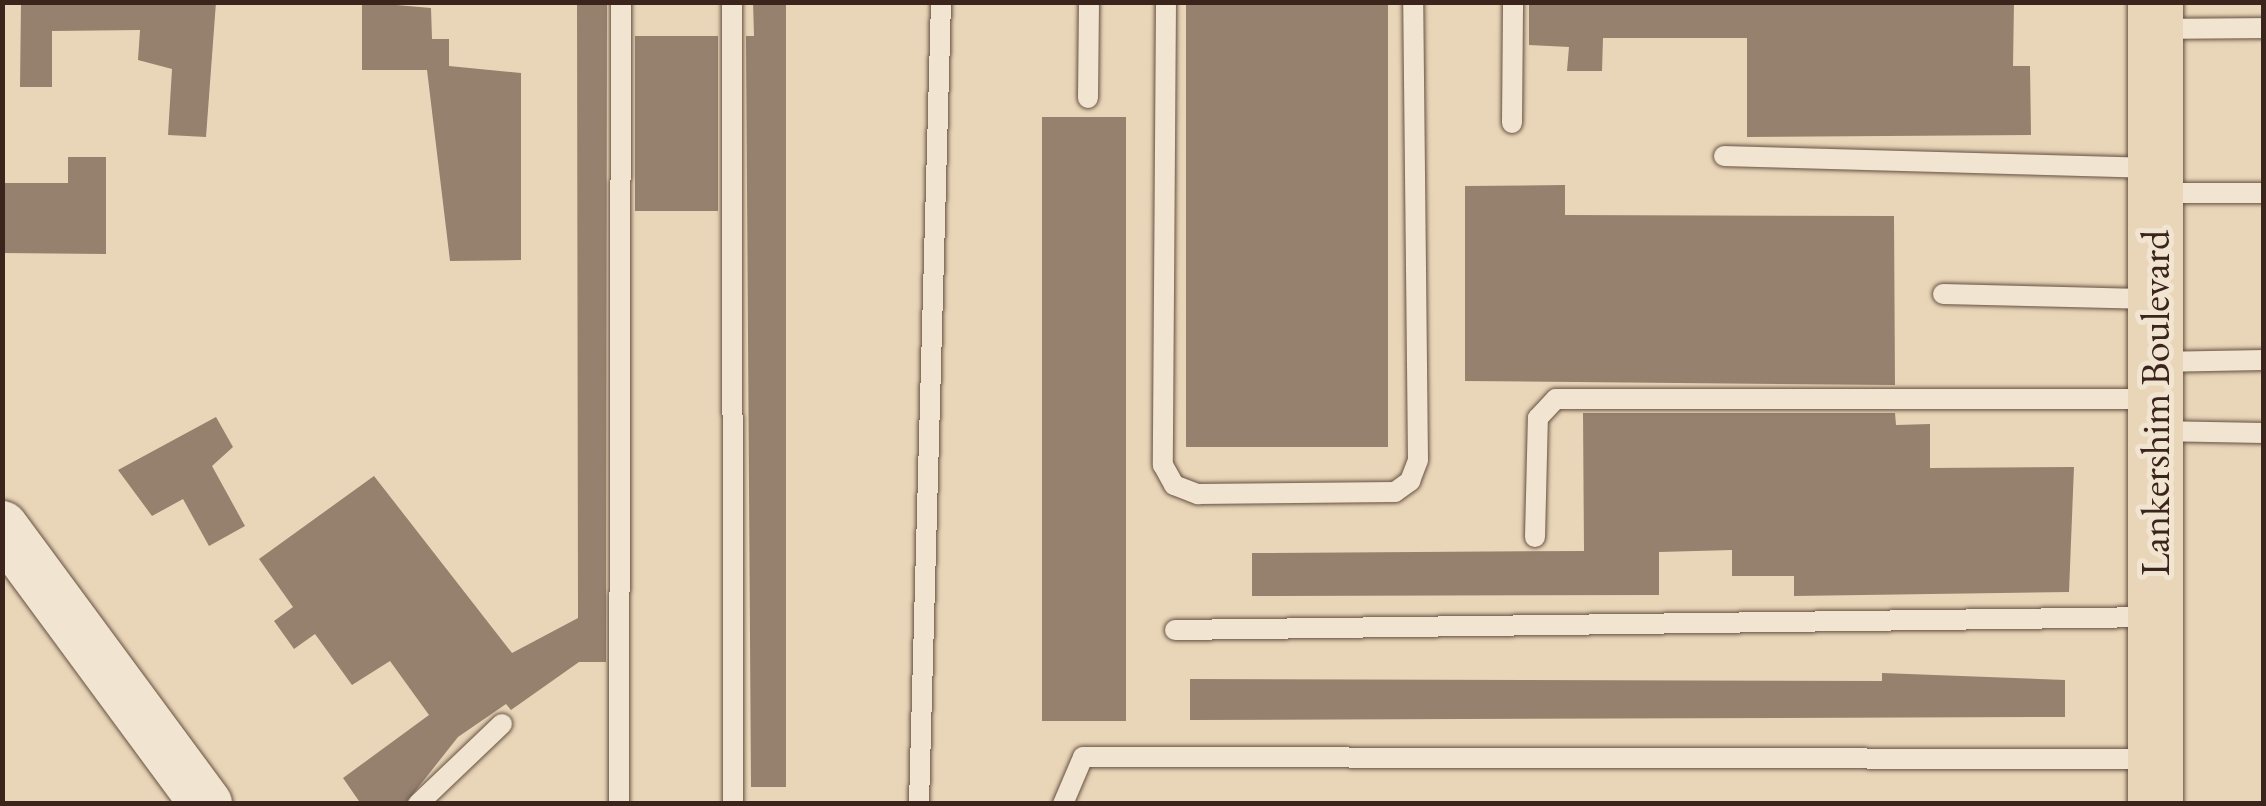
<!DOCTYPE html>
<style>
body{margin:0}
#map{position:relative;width:2266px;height:806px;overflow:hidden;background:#e9d6b8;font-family:"EB Garamond",serif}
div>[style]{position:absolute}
.building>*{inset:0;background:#95816d;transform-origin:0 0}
.roads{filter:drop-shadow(0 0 2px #665042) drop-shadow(0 0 2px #665042)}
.service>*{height:20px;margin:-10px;padding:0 10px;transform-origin:10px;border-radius:10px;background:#f1e4d1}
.tertiary>*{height:52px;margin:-26px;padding:0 26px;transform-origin:26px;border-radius:26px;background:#f1e4d1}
.primary>*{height:55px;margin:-27.5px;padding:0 27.5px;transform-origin:27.5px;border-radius:27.5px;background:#e9d6b8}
span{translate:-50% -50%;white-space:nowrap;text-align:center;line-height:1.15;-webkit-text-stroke:10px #f1e4d1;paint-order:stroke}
.street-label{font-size:40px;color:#3a241b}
.frame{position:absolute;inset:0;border:5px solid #3a241b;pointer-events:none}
</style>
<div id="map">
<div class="building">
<div style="clip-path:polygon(21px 2px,216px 2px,206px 137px,168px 135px,172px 69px,138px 60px,140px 30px,52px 31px,52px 87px,20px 87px)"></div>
<div style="clip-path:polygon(362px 2px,431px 8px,432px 39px,449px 39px,449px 66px,521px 73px,521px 260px,450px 261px,427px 70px,362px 70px)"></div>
<div style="clip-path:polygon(577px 2px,607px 2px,606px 662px,579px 662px,511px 710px,506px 704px,458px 737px,405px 804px,361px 804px,343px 778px,429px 715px,390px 661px,352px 685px,315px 634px,294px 649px,274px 621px,293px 607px,259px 559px,374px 476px,512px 653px,578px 618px)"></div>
<div style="clip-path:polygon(753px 2px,786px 2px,786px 787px,751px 787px,746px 36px,754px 36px)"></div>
<div style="left:1186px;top:2px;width:202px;height:445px"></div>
<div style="clip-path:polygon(1529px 2px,2014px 2px,2013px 66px,2030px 66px,2031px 135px,1747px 137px,1747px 38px,1603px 38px,1602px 71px,1567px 71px,1569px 47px,1529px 45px)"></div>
<div style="left:635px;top:36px;width:83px;height:175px"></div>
<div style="left:1042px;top:117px;width:84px;height:604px"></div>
<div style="clip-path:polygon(68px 157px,106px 157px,106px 254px,2px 253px,2px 183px,68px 183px)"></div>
<div style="clip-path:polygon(1565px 185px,1565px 215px,1894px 216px,1895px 385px,1465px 381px,1465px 186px)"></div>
<div style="clip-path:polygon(1583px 413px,1895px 413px,1896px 425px,1930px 424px,1930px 468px,2074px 467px,2069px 592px,1794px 596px,1794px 576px,1732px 576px,1732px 550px,1659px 552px,1659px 595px,1252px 596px,1252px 553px,1584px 551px)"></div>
<div style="clip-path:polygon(216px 417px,233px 447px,212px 466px,245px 526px,209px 546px,183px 499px,152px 516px,118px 470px)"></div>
<div style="clip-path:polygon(1882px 673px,2065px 680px,2065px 717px,1190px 720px,1190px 679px,1882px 681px)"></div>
</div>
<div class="roads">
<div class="service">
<div style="left:732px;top:2px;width:802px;rotate:89.93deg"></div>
<div style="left:1166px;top:2px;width:463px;rotate:90.4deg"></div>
<div style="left:1163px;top:465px;width:23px;rotate:61deg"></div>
<div style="left:1174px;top:485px;width:26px;rotate:21deg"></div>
<div style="left:1198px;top:494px;width:197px;rotate:-0.6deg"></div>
<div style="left:1395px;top:492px;width:19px;rotate:-36deg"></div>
<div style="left:1410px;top:481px;width:22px;rotate:-69deg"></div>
<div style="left:1418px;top:460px;width:458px;rotate:-90.6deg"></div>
<div style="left:2157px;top:29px;width:107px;rotate:-0.5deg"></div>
<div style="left:1088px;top:98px;width:96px;rotate:-89.4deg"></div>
<div style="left:1512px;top:123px;width:121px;rotate:-89.5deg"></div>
<div style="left:1724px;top:156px;width:429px;rotate:1.6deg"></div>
<div style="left:2157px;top:193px;width:107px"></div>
<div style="left:1943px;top:294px;width:210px;rotate:1.4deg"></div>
<div style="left:2156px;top:362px;width:108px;rotate:-1.1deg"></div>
<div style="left:2156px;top:431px;width:108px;rotate:1.1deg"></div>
<div style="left:1535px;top:537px;width:119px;rotate:-88.6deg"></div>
<div style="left:1538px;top:418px;width:26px;rotate:-47deg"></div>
<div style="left:1556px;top:399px;width:597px"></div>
<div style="left:1175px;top:630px;width:978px;rotate:-0.76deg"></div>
<div style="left:418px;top:804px;width:116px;rotate:-43.6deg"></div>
<div style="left:619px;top:804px;width:802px;rotate:-89.86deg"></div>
<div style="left:919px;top:804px;width:802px;rotate:-88.43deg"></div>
<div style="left:1063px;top:804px;width:51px;rotate:-66.9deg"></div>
<div style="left:1083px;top:757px;width:1070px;rotate:0.11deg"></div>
</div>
<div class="tertiary">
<div style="left:2px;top:527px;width:344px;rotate:53.6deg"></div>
</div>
<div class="primary">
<div style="left:2155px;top:2px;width:802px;rotate:90deg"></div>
</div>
</div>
<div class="street-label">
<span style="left:2155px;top:403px;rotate:-90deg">Lankershim Boulevard</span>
</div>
<div class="frame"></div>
</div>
